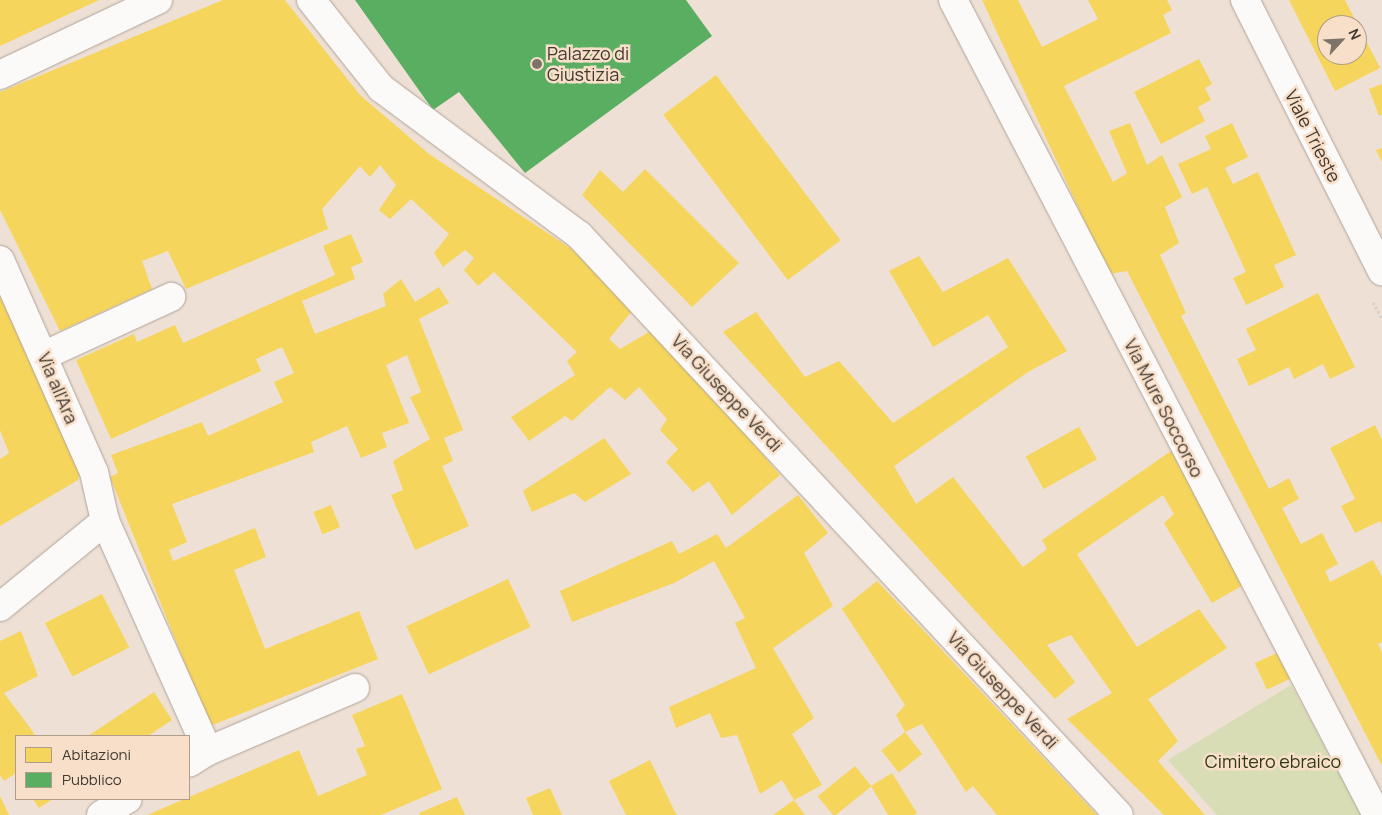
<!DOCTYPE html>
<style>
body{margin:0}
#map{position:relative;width:1382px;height:815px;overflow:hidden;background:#eee0d4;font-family:Manrope,sans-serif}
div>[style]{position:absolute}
.green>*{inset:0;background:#d9ddb6}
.homes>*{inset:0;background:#f6d55c;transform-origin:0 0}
.public>*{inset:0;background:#5aae61}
.path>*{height:3px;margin-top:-1.5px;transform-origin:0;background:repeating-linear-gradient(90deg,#d5d2ce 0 2.5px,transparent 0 5px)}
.roads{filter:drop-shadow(0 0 1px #afa49b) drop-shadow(0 0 1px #afa49b)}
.minor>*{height:28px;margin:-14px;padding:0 14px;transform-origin:14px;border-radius:14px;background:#fcfaf9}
.dots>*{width:14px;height:14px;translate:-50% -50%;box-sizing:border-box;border:2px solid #f8dfc9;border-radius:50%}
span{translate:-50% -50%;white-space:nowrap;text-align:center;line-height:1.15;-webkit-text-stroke:5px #f8dfc9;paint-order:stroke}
.poi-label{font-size:18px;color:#41382f}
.left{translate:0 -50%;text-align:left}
.street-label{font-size:18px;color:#41382f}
.park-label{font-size:18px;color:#2e3914}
.legend{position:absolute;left:15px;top:735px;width:175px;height:65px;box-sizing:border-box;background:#f8dfc9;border:1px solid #af9c8b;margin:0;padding:6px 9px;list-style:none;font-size:15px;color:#41382f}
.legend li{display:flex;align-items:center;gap:10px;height:25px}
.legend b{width:25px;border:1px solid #af9c8b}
.north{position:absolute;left:1317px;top:15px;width:50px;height:50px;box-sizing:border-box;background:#f8dfc9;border:1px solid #af9c8b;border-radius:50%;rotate:65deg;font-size:14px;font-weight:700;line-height:20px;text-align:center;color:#41382f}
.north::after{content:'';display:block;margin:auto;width:18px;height:22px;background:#7e7369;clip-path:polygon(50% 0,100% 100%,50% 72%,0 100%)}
</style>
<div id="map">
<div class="green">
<div style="clip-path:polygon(1291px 685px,1362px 815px,1217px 815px,1168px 760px)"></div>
</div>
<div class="homes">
<div style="clip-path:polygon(0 0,99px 0,0 46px)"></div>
<div style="clip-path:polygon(223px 0,285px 0,360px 95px,429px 154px,573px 250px,632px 311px,609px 339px,620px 349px,656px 328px,780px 475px,732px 515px,709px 481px,693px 492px,666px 462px,678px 449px,660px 430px,667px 419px,639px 387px,625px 400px,610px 387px,572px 421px,565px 416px,529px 441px,511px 417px,575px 375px,567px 361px,577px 352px,494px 272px,478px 286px,464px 270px,474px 258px,465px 250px,443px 267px,434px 253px,449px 234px,411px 199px,390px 219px,379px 210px,396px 185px,380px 165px,370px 177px,360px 166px,322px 209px,328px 229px,186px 289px,168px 251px,142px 261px,152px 289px,60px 331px,0 210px,0 92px)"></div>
<div style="clip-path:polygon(982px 0,1018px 0,1042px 47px,1098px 19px,1088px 0,1167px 0,1172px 10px,1163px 15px,1171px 33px,1064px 86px,1113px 182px,1127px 173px,1109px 131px,1130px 123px,1147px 165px,1162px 155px,1182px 197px,1165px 207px,1179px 243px,1160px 255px,1186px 313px,1181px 316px,1269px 489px,1289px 478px,1299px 499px,1282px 508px,1301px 544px,1322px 533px,1338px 564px,1325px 571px,1330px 582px,1373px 560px,1382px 577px,1382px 642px,1378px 644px,1382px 652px,1382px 766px,1127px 271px,1109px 274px)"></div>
<div style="clip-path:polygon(evenodd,1289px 0,1345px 0,1380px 68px,1335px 91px,1289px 0,1327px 25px,1357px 25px,1357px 55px,1327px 55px,1327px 25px)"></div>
<div style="clip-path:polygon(1199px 59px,1212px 84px,1205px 88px,1211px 100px,1198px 107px,1205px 121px,1161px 144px,1134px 92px)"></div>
<div style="left:716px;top:75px;width:207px;height:66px;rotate:53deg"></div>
<div style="clip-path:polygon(1382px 84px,1382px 114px,1379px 116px,1369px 89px)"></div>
<div style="clip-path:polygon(1232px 123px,1248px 157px,1225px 168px,1233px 184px,1258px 172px,1296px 255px,1274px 265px,1284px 287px,1246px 305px,1233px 278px,1246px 272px,1207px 187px,1192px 194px,1178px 164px,1211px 149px,1205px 136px)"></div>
<div style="clip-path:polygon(1382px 148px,1382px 162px,1376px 150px)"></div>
<div style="clip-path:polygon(645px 169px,739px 263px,692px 307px,582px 195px,600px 170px,623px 192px)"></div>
<div style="clip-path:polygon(351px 234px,363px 262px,351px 267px,355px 279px,302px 301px,315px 334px,386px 306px,383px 294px,401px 279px,415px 302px,439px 287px,449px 303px,419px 319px,463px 430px,444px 438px,453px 461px,442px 466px,469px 526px,415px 550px,391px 495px,403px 490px,393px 461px,430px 439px,410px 397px,421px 392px,407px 355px,386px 365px,409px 423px,382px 433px,387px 447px,361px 458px,347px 426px,311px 442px,314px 452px,172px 504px,187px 542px,169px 550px,173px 561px,255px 528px,266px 557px,234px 570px,265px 649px,359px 611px,378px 659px,210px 726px,110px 477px,118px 473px,111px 455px,202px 422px,208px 436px,283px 402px,274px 382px,294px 373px,282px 347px,256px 359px,261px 371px,111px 439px,76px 360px,134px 334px,137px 342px,175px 325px,183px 343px,335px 275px,323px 246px)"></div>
<div style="clip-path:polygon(919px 256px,943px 292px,1008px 258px,1067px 351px,1028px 372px,894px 466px,916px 504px,953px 477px,1023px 567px,1047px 549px,1042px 540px,1174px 449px,1245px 584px,1212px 603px,1164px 523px,1174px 514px,1163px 495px,1077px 554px,1137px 647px,1199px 609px,1227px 648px,1148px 699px,1178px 741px,1158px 761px,1205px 815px,1164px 815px,1067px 719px,1112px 693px,1071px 635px,1047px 645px,1075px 682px,1055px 699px,723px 332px,756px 312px,805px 377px,839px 361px,893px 423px,1008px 347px,988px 315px,933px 347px,889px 271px)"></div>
<div style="clip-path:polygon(1318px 293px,1355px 367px,1330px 379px,1323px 364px,1294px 379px,1289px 367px,1249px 386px,1237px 359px,1256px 350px,1246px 329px)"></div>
<div style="clip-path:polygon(0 295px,81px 470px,78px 480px,0 526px,0 459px,9px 453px,0 430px)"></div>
<div style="clip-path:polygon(1375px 425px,1382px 440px,1382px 525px,1380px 521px,1355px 533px,1341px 506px,1355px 499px,1330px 448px)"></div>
<div style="left:1079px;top:427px;width:37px;height:61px;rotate:61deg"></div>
<div style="clip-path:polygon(604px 438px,631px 474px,585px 502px,574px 493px,532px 512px,523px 491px)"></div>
<div style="clip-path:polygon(798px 495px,828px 533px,804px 553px,833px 606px,773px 648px,814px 718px,792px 734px,822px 785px,794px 800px,782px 780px,760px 794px,737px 735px,721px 738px,710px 713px,676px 728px,669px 707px,756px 668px,735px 623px,745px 618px,714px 561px,674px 583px,572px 622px,560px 591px,672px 541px,679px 554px,717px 534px,726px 548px)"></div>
<div style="left:331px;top:505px;width:24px;height:19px;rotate:68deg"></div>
<div style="left:508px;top:579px;width:53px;height:112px;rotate:65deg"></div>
<div style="clip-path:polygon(877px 581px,1097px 815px,997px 815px,973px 786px,966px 792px,922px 724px,905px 732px,896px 715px,905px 705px,842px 609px)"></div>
<div style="left:102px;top:594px;width:60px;height:64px;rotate:63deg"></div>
<div style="clip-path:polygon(21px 631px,38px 676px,4px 693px,36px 736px,16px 736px,16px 773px,4px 781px,0 775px,0 641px)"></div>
<div style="left:1281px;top:651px;width:29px;height:29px;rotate:65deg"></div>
<div style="clip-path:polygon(154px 692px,172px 720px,148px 736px,88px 736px)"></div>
<div style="clip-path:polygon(402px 694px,442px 789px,381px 815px,147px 815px,299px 750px,318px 796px,367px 775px,356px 749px,365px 746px,352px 715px)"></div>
<div style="left:905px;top:732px;width:28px;height:30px;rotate:52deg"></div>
<div style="clip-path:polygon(650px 760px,673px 808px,677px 815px,626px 815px,609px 781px)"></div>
<div style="left:855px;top:766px;width:26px;height:48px;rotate:51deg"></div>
<div style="clip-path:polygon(892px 773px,917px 813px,914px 815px,888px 815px,871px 786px)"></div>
<div style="clip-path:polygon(550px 788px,562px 815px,533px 815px,526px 798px)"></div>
<div style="clip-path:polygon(0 796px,9px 815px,0 815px)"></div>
<div style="clip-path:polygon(457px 797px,465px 815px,420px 815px,419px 813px)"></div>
<div style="clip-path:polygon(33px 799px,53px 799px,39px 808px)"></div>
<div style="clip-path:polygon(794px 800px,805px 815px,773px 815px)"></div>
</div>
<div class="public">
<div style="clip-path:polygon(355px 0,686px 0,712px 36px,525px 173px,459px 92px,433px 110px)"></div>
</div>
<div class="path">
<div style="left:1373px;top:302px;width:19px;rotate:62deg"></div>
</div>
<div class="roads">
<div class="minor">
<div style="left:311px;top:0;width:112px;rotate:51.5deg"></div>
<div style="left:381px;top:88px;width:247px;rotate:36.6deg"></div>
<div style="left:579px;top:235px;width:792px;rotate:47.05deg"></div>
<div style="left:953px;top:0;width:919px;rotate:62.51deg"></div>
<div style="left:1245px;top:0;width:304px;rotate:63.2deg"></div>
<div style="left:0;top:75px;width:175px;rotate:-25.4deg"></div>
<div style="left:0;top:260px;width:232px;rotate:66.1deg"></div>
<div style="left:94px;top:472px;width:50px;rotate:77.3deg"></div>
<div style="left:105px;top:521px;width:252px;rotate:65.9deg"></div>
<div style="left:208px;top:751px;width:22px;rotate:148deg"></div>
<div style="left:45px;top:355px;width:139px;rotate:-24.7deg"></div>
<div style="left:0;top:607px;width:136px;rotate:-39.3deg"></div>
<div style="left:208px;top:751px;width:160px;rotate:-23.2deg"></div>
<div style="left:101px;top:815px;width:31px;rotate:-31deg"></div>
</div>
</div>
<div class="dots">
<div style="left:537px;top:64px;background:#7e7369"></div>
</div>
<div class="poi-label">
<span class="left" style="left:547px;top:64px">Palazzo di<br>Giustizia</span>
</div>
<div class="street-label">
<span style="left:1313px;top:136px;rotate:63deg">Viale Trieste</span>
<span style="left:58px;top:388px;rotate:67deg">Via all'Ara</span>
<span style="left:727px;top:393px;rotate:47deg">Via Giuseppe Verdi</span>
<span style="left:1164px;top:408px;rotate:63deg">Via Mure Soccorso</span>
<span style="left:1003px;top:690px;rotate:47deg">Via Giuseppe Verdi</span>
</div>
<div class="park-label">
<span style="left:1273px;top:761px">Cimitero ebraico</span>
</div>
<ul class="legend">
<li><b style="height:14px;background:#f6d55c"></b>Abitazioni</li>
<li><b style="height:14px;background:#5aae61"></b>Pubblico</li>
</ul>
<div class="north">N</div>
</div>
